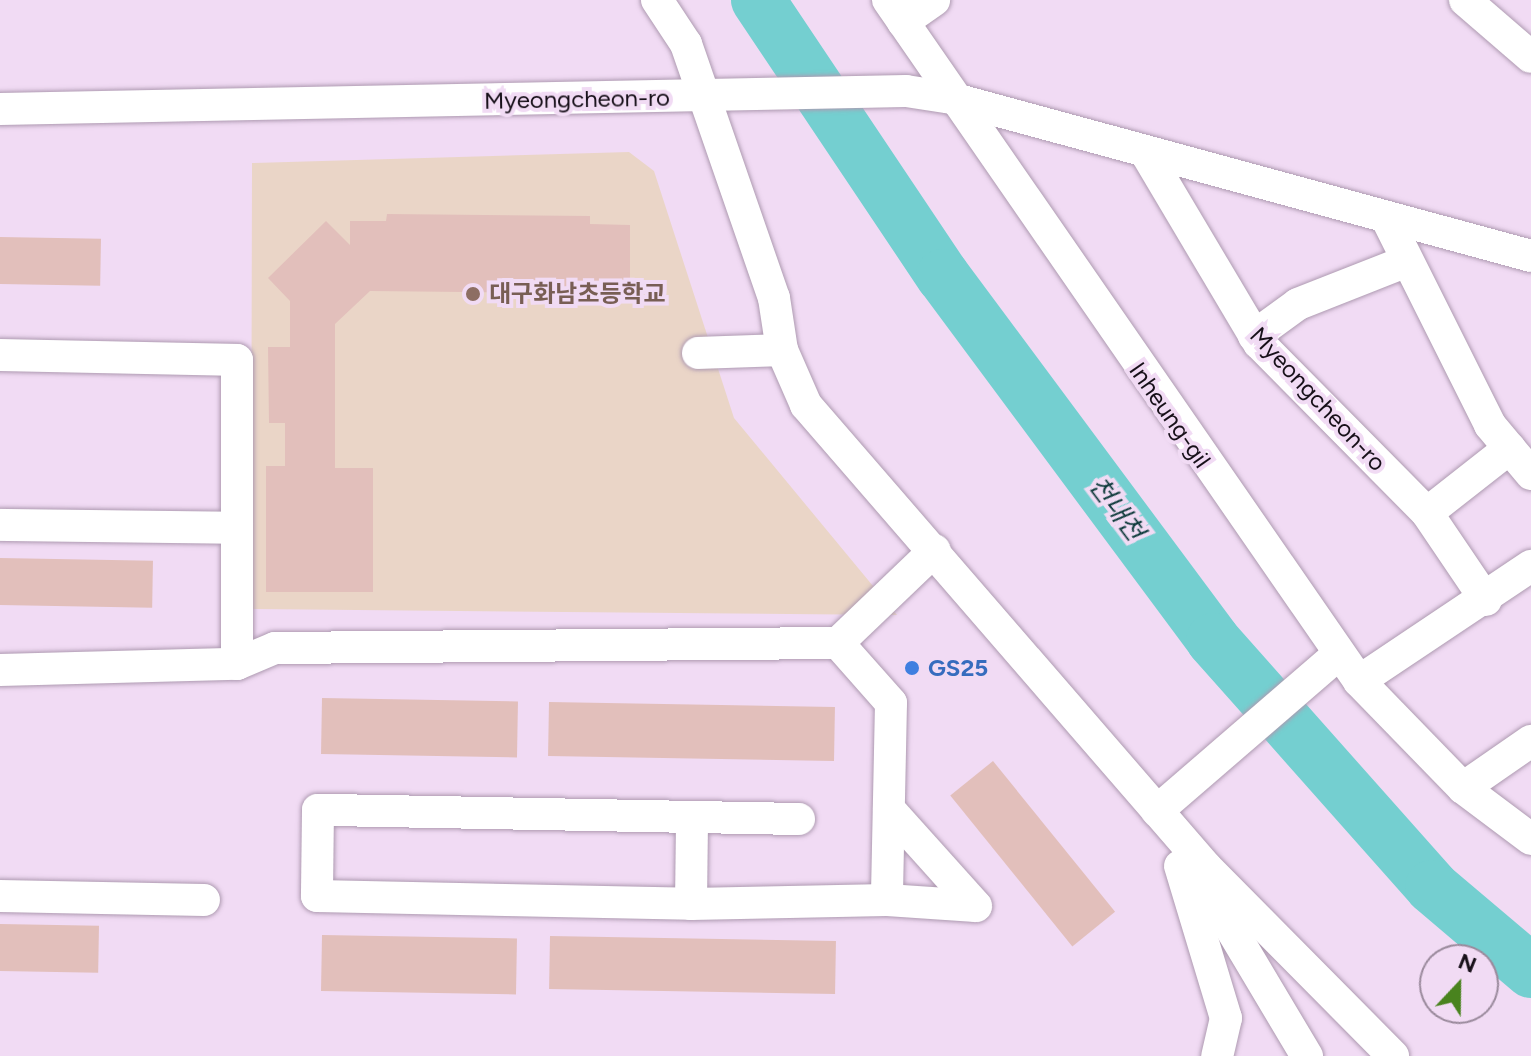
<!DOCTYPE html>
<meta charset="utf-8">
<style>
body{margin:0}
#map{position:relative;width:1531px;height:1056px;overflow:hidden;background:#f1dbf4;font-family:Figtree,"Noto Sans KR",sans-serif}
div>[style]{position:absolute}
.education>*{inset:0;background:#ead5c7}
.river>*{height:54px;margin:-27px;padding:0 27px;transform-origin:27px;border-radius:27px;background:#74cfd0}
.building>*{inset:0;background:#e2bfbb;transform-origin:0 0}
.roads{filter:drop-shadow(0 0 2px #ae9ab1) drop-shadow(0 0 2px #ae9ab1)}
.minor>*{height:32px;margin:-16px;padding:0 16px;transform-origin:16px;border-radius:16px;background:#fff}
.dots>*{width:22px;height:22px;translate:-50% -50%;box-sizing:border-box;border:4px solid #f1dbf4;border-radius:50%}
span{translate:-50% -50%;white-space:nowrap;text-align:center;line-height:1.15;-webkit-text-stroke:8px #f1dbf4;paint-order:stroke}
.street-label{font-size:24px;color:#171019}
.education-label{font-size:24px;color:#785e54;font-weight:700}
.left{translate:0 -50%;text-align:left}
.shop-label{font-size:24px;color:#366cbe;font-weight:700}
.water-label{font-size:26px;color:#0e3a3b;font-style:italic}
.north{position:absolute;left:1419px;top:944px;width:80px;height:80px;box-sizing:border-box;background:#f1dbf4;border:2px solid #9a8a9c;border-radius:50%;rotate:22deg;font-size:22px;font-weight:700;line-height:32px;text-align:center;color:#171019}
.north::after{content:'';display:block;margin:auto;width:28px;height:36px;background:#49831e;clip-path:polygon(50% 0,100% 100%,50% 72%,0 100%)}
</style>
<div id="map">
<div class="education">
<div style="clip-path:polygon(629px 152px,654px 171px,734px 418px,897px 615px,251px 609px,252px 163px)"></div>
</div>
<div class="river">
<div style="left:758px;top:0;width:332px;rotate:56.2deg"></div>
<div style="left:943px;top:276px;width:453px;rotate:53.4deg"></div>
<div style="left:1213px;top:640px;width:330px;rotate:48.4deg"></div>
<div style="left:1432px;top:887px;width:130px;rotate:40.3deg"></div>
</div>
<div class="building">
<div style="clip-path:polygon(387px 214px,590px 216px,590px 224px,630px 225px,630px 294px,370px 291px,335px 324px,335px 468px,373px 468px,373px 592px,266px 592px,266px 466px,285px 466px,285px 423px,269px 423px,268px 347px,290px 347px,290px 301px,268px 278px,326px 221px,350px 245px,350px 221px,386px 221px)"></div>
<div style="left:0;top:237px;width:101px;height:47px;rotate:1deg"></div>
<div style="left:0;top:558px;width:153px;height:47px;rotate:1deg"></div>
<div style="left:322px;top:698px;width:196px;height:56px;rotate:1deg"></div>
<div style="left:549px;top:702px;width:286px;height:54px;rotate:1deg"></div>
<div style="left:993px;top:761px;width:194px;height:55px;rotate:51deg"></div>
<div style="left:0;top:924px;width:99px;height:47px;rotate:1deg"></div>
<div style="left:322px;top:935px;width:195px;height:56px;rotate:1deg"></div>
<div style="left:550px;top:936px;width:286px;height:53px;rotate:1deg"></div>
</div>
<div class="roads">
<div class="minor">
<div style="left:657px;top:0;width:53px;rotate:56.6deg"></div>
<div style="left:686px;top:44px;width:269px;rotate:70.9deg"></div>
<div style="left:774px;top:298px;width:53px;rotate:81.3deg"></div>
<div style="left:782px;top:350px;width:60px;rotate:66.4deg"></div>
<div style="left:806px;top:405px;width:611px;rotate:49.11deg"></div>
<div style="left:1206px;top:867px;width:266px;rotate:45.3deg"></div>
<div style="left:888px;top:0;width:828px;rotate:55.33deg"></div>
<div style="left:1359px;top:681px;width:149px;rotate:45.8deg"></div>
<div style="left:1463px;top:788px;width:85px;rotate:36.9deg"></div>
<div style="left:1465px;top:0;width:87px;rotate:40.8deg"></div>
<div style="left:903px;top:22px;width:38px;rotate:-35deg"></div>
<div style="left:0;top:109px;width:906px;rotate:-1.14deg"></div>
<div style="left:906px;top:91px;width:46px;rotate:8.8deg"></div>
<div style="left:951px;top:98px;width:601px;rotate:15.24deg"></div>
<div style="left:1146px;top:153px;width:221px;rotate:59.3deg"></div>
<div style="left:1259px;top:343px;width:239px;rotate:45.3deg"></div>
<div style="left:1427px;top:513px;width:105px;rotate:55.9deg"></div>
<div style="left:1386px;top:217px;width:233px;rotate:63.4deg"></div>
<div style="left:1490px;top:425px;width:64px;rotate:50.1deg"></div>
<div style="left:1254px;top:336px;width:54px;rotate:-36deg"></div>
<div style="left:1298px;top:304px;width:117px;rotate:-21.5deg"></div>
<div style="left:698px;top:353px;width:84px;rotate:-2deg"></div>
<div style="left:0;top:355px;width:237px;rotate:1.2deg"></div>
<div style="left:237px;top:360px;width:304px;rotate:90deg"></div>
<div style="left:1427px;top:513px;width:105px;rotate:-38.1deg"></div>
<div style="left:0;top:525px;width:237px;rotate:0.7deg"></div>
<div style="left:838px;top:643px;width:80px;rotate:48.5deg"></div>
<div style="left:891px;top:703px;width:197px;rotate:91.2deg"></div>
<div style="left:0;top:670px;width:237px;rotate:-1.5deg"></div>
<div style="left:237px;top:664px;width:41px;rotate:-22.8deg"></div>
<div style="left:275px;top:648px;width:563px;rotate:-0.51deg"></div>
<div style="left:838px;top:643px;width:134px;rotate:-43.8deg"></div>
<div style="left:1359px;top:681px;width:207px;rotate:-33.8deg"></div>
<div style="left:1463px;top:788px;width:83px;rotate:-34.7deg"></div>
<div style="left:1157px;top:811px;width:240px;rotate:-40.8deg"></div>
<div style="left:799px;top:819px;width:481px;rotate:-178.9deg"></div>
<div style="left:318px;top:810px;width:86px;rotate:90.7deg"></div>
<div style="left:317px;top:896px;width:374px;rotate:1.2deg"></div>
<div style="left:691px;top:904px;width:196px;rotate:-1.2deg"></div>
<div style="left:887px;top:900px;width:89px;rotate:3.9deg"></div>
<div style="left:976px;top:906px;width:130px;rotate:-131.9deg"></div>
<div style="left:1180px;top:866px;width:159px;rotate:73.2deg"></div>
<div style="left:1226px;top:1018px;width:39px;rotate:103deg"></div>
<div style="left:1199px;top:875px;width:211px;rotate:59.2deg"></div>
<div style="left:0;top:896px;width:204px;rotate:1.1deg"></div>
<div style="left:691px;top:904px;width:86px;rotate:-89.3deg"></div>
</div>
</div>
<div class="dots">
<div style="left:473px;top:294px;background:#8d6e63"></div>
<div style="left:912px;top:668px;background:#3f7fe0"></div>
</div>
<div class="street-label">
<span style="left:577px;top:99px;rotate:-1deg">Myeongcheon-ro</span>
<span style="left:1318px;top:399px;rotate:47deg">Myeongcheon-ro</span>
<span style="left:1170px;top:415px;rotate:55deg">Inheung-gil</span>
</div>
<div class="education-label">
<span class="left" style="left:489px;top:294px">대구화남초등학교</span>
</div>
<div class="shop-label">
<span class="left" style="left:928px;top:668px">GS25</span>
</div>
<div class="water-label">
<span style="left:1116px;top:509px;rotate:53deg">천내천</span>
</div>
<div class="north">N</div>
</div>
